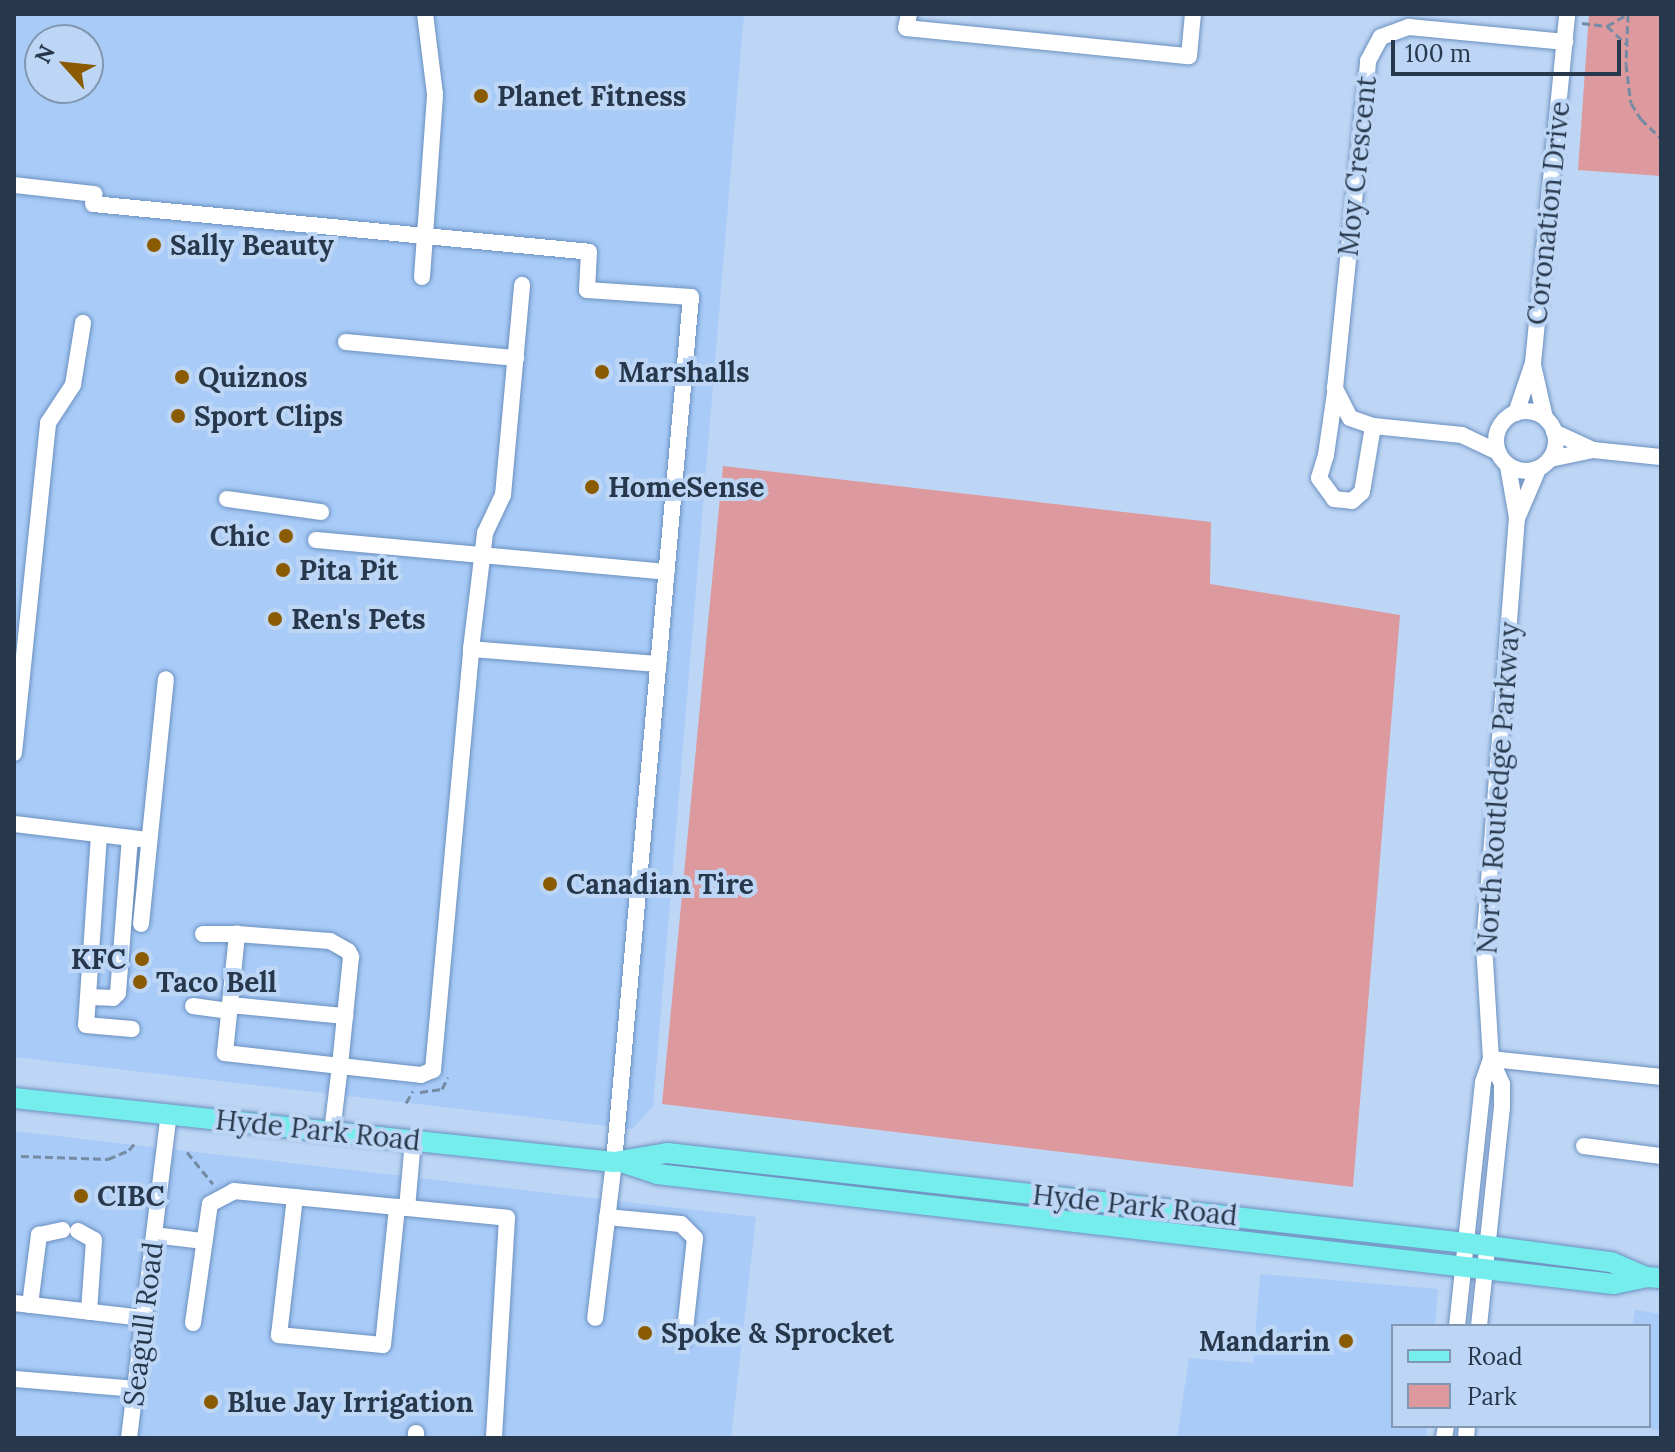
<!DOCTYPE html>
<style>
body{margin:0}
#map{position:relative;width:1675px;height:1452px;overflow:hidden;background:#bed6f5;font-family:Lora,serif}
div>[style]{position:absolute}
.built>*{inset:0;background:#a8cbf8}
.green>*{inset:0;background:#dd9a9e}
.path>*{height:3px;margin-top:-1.5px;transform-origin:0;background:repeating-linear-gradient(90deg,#758aa3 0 8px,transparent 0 12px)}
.roads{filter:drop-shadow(0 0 2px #6b90bf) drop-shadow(0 0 2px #6b90bf)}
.minor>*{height:16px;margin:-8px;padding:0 8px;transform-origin:8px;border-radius:8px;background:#fff}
.minor>.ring{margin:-8px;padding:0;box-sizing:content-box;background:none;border:16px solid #fff;border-radius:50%}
.major>*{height:20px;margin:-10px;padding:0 10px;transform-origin:10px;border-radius:10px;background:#75edec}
.dots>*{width:22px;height:22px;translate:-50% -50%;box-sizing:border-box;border:4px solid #bed6f5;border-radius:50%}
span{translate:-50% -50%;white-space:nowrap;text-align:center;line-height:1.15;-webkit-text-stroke:8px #bed6f5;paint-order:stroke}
.poi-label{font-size:28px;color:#28384c;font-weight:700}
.left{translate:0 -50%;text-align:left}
.right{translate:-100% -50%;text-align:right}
.street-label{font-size:28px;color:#28384c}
.frame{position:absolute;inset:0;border:16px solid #28384c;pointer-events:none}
.legend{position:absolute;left:1391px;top:1324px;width:260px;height:104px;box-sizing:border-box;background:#bed6f5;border:2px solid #8297b1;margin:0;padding:10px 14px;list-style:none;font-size:24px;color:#28384c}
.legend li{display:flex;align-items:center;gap:16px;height:40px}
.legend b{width:40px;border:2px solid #8297b1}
.north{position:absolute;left:24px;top:24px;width:80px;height:80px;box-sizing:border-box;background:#bed6f5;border:2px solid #8297b1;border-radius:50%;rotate:297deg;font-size:22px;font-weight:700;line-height:32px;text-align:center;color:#28384c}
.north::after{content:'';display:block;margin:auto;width:28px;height:36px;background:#8a5b00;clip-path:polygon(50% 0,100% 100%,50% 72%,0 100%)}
.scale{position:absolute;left:1391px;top:40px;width:230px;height:36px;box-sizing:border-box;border:4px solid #28384c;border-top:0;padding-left:10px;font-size:24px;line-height:28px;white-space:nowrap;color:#28384c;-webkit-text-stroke:6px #bed6f5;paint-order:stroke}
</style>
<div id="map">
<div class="built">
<div style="clip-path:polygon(evenodd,14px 14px,744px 14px,653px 1107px,632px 1129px,14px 1057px,14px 14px,40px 40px,88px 40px,88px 88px,40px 88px,40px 40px)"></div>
<div style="clip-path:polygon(14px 1131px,756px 1217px,731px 1438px,14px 1438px)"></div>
<div style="clip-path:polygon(1260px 1274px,1438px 1289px,1435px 1326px,1393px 1326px,1393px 1426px,1427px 1426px,1426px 1438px,1177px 1438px,1189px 1358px,1253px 1363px)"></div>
<div style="clip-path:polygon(1635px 1310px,1661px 1314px,1661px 1431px,1640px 1426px,1649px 1426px,1649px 1326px,1632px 1326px)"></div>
</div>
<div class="green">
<div style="clip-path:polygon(1589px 14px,1661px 14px,1661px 176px,1578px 170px)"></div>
<div style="clip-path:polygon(723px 466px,1211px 522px,1210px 584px,1400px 615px,1353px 1187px,662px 1104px)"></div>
</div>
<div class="path">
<div style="left:1628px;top:14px;width:50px;rotate:92.3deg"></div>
<div style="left:1626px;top:64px;width:39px;rotate:83deg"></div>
<div style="left:1631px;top:103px;width:19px;rotate:58deg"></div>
<div style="left:1641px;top:119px;width:28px;rotate:44deg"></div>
<div style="left:1582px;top:23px;width:25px;rotate:7deg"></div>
<div style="left:1607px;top:26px;width:26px;rotate:43deg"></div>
<div style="left:1607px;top:26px;width:24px;rotate:-30deg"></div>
<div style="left:420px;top:1092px;width:22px;rotate:-8deg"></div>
<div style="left:442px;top:1089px;width:13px;rotate:-63deg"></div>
<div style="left:406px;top:1103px;width:14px;rotate:-60deg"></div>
<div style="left:187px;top:1152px;width:41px;rotate:50.9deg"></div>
<div style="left:21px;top:1156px;width:87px;rotate:2deg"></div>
<div style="left:108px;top:1159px;width:23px;rotate:-23deg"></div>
<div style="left:129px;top:1150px;width:8px;rotate:-50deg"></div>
</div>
<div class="roads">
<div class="minor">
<div style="left:909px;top:14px;width:14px;rotate:102deg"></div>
<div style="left:906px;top:28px;width:284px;rotate:5.7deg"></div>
<div style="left:1189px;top:56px;width:42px;rotate:-84.6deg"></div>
<div style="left:14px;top:185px;width:81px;rotate:6.4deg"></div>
<div style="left:93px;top:204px;width:498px;rotate:5.5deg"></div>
<div style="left:589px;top:252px;width:38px;rotate:93deg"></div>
<div style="left:587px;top:290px;width:104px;rotate:3.9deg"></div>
<div style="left:691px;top:297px;width:868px;rotate:95.09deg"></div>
<div style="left:614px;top:1162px;width:157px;rotate:96.9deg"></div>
<div style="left:422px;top:277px;width:183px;rotate:-85.9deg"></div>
<div style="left:435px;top:94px;width:81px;rotate:-97.1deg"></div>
<div style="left:346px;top:342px;width:171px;rotate:5.4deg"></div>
<div style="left:1533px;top:365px;width:54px;rotate:77.2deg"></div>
<div style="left:1335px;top:393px;width:63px;rotate:98.3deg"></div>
<div style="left:1326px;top:455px;width:24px;rotate:107deg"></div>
<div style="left:1319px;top:478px;width:26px;rotate:54deg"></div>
<div style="left:1334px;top:499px;width:18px;rotate:6deg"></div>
<div style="left:1352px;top:501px;width:13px;rotate:-42deg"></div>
<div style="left:1362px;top:492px;width:67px;rotate:-80.5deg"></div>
<div class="ring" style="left:1496px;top:411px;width:44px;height:44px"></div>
<div style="left:1516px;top:413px;width:53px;rotate:-71.2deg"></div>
<div style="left:1533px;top:363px;width:351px;rotate:-84.4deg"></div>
<div style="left:1554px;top:432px;width:43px;rotate:24.8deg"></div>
<div style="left:1498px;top:452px;width:40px;rotate:-155deg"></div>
<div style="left:1462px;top:435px;width:89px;rotate:-174.2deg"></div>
<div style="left:1373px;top:426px;width:24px;rotate:-161deg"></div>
<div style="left:1350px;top:418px;width:34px;rotate:-117deg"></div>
<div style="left:1335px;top:388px;width:329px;rotate:-84.2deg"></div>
<div style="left:1368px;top:61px;width:27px;rotate:-62deg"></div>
<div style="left:1381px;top:37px;width:30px;rotate:-20deg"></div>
<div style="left:1409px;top:27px;width:157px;rotate:5.5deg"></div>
<div style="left:1550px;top:459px;width:44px;rotate:-11.8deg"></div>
<div style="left:1593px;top:450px;width:68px;rotate:5.9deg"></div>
<div style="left:227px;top:499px;width:95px;rotate:7.9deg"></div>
<div style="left:1518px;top:516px;width:51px;rotate:-66.9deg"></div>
<div style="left:316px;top:540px;width:352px;rotate:5.2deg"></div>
<div style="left:471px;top:649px;width:117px;rotate:-83.1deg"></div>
<div style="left:485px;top:533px;width:42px;rotate:-64.7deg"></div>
<div style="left:503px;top:495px;width:211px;rotate:-84.8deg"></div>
<div style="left:14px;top:753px;width:332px;rotate:-84.1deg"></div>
<div style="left:48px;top:423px;width:45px;rotate:-56.7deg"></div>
<div style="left:73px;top:385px;width:63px;rotate:-80.8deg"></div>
<div style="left:14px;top:824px;width:127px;rotate:6.8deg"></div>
<div style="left:99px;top:835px;width:190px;rotate:93.9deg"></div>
<div style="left:86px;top:1025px;width:46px;rotate:5deg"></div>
<div style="left:141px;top:924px;width:246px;rotate:-84.2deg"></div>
<div style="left:203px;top:934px;width:34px"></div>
<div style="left:237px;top:934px;width:93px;rotate:4.3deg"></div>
<div style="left:330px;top:941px;width:21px;rotate:29deg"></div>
<div style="left:348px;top:951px;width:7px;rotate:63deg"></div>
<div style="left:351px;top:957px;width:110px;rotate:95.8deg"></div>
<div style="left:340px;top:1066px;width:116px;rotate:-173.6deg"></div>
<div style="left:225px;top:1053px;width:120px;rotate:-84.2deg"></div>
<div style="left:88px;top:997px;width:25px;rotate:2deg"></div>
<div style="left:113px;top:998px;width:7px;rotate:-45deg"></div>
<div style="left:118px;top:993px;width:155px;rotate:-85.6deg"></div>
<div style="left:230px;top:1005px;width:116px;rotate:5.5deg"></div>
<div style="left:193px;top:1006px;width:37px;rotate:8deg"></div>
<div style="left:1491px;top:1059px;width:171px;rotate:6deg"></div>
<div style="left:332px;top:1132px;width:66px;rotate:-83.1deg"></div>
<div style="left:340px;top:1066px;width:81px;rotate:6.3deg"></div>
<div style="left:421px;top:1075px;width:13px;rotate:-23deg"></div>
<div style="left:433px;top:1070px;width:423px;rotate:-84.8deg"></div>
<div style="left:471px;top:649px;width:188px;rotate:4.6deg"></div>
<div style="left:1584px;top:1146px;width:78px;rotate:7.4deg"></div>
<div style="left:295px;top:1197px;width:139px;rotate:96.6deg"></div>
<div style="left:279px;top:1335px;width:104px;rotate:5.5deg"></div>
<div style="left:383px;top:1345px;width:139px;rotate:-84.2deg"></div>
<div style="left:407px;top:1208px;width:67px;rotate:-84.9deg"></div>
<div style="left:607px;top:1217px;width:74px;rotate:5.4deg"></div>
<div style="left:681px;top:1224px;width:20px;rotate:45deg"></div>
<div style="left:695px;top:1238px;width:102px;rotate:96.2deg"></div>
<div style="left:78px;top:1231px;width:18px;rotate:29deg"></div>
<div style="left:94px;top:1240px;width:72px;rotate:94deg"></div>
<div style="left:154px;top:1235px;width:48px;rotate:7.1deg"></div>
<div style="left:14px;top:1303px;width:130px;rotate:6.6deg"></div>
<div style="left:30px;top:1305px;width:71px;rotate:-82.7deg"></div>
<div style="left:39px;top:1235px;width:24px;rotate:-12deg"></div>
<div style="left:193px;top:1323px;width:120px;rotate:-81.9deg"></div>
<div style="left:210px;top:1204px;width:27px;rotate:-28deg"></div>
<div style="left:234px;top:1191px;width:274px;rotate:5.6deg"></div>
<div style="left:507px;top:1218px;width:220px;rotate:93.4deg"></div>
<div style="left:1457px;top:1326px;width:245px;rotate:-83.9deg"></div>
<div style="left:1483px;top:1082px;width:24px;rotate:-71deg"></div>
<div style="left:1479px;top:1326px;width:219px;rotate:-84deg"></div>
<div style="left:1502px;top:1108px;width:24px;rotate:-90deg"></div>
<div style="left:1502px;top:1084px;width:27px;rotate:-114deg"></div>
<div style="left:1491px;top:1059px;width:113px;rotate:-93.5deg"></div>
<div style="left:1484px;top:946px;width:429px;rotate:-85.6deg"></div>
<div style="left:1517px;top:518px;width:53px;rotate:-99.8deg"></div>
<div style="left:14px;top:1379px;width:121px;rotate:4.7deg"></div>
<div style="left:129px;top:1438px;width:326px;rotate:-83deg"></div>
<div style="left:416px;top:1438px;width:5px;rotate:-90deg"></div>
<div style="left:1444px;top:1438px;width:12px;rotate:-81deg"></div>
<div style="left:1466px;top:1438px;width:12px;rotate:-85deg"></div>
</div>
<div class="major">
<div style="left:14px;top:1098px;width:603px;rotate:6.09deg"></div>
<div style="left:614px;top:1162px;width:54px;rotate:-9.6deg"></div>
<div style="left:667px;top:1153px;width:804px;rotate:6.43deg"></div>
<div style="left:1466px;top:1243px;width:146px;rotate:7.5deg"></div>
<div style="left:1611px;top:1262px;width:38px;rotate:23deg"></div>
<div style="left:621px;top:1162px;width:38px;rotate:18deg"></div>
<div style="left:657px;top:1174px;width:963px;rotate:6.56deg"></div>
<div style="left:1614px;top:1284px;width:33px;rotate:-12deg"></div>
<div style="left:1646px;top:1277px;width:15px;rotate:4deg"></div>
</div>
</div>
<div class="dots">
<div style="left:481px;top:96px;background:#8a5b00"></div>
<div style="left:154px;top:245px;background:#8a5b00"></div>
<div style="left:602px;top:372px;background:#8a5b00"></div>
<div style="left:182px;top:377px;background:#8a5b00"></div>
<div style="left:178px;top:416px;background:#8a5b00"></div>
<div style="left:592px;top:487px;background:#8a5b00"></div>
<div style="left:286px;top:536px;background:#8a5b00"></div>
<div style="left:283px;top:570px;background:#8a5b00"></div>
<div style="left:275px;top:619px;background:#8a5b00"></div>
<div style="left:550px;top:884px;background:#8a5b00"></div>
<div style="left:142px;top:959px;background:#8a5b00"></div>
<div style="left:140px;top:982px;background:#8a5b00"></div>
<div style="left:81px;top:1196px;background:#8a5b00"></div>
<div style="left:645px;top:1333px;background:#8a5b00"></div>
<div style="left:1346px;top:1341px;background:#8a5b00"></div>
<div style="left:211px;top:1402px;background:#8a5b00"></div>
</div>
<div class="poi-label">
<span class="left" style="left:497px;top:96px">Planet Fitness</span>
<span class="left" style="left:170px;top:245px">Sally Beauty</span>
<span class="left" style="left:618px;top:372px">Marshalls</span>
<span class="left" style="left:198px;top:377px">Quiznos</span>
<span class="left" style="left:194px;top:416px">Sport Clips</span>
<span class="left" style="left:608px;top:487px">HomeSense</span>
<span class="right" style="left:270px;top:536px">Chic</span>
<span class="left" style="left:299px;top:570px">Pita Pit</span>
<span class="left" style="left:291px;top:619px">Ren's Pets</span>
<span class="left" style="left:566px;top:884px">Canadian Tire</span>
<span class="right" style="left:126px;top:959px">KFC</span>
<span class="left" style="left:156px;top:982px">Taco Bell</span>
<span class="left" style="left:97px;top:1196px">CIBC</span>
<span class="left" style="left:661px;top:1333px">Spoke &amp; Sprocket</span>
<span class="right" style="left:1330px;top:1341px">Mandarin</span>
<span class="left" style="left:227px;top:1402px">Blue Jay Irrigation</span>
</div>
<div class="street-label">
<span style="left:1357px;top:166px;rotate:-84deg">Moy Crescent</span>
<span style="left:1548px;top:213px;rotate:-84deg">Coronation Drive</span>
<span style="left:1498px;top:788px;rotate:-86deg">North Routledge Parkway</span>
<span style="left:318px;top:1130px;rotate:6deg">Hyde Park Road</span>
<span style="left:1135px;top:1205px;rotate:6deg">Hyde Park Road</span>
<span style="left:143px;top:1324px;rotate:-83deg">Seagull Road</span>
</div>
<div class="frame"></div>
<ul class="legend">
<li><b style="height:10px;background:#75edec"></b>Road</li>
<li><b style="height:22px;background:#dd9a9e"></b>Park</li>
</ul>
<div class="north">N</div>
<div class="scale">100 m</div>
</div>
